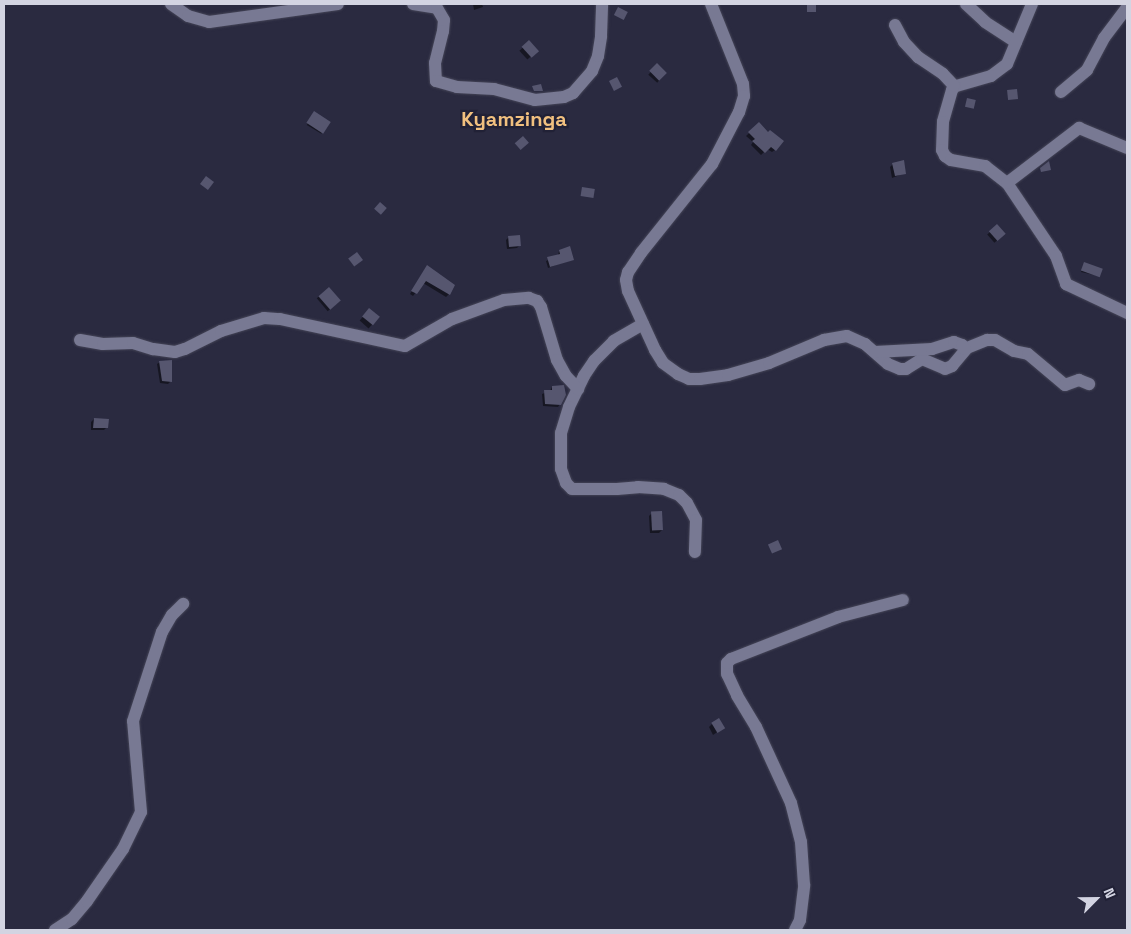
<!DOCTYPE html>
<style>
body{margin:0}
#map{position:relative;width:1131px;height:934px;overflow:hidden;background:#2a2a40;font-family:"Space Grotesk",sans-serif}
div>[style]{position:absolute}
.shadow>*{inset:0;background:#0007;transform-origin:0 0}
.building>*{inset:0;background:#56566f;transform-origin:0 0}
.roads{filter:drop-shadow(0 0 1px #454557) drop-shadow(0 0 1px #454557)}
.minor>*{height:12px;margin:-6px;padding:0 6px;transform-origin:6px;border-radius:6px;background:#787993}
span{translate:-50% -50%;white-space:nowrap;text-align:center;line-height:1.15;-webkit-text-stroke:4.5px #212136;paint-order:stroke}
.quarter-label{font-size:20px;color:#f1c07f;font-weight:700}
.frame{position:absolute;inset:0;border:5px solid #d3d4e2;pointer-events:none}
.north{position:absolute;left:1071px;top:874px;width:50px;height:50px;-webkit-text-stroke:4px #212136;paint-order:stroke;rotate:67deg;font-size:14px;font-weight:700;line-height:20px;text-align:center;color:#d3d4e2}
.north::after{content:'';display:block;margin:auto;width:18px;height:22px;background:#d3d4e2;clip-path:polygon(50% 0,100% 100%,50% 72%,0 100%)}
</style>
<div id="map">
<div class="shadow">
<div style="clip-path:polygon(473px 4px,482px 4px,483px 7px,474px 10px)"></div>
<div style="left:529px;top:42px;width:12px;height:13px;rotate:48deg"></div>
<div style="left:657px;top:65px;width:12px;height:13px;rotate:42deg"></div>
<div style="left:314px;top:113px;width:17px;height:14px;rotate:31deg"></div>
<div style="clip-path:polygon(759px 124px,775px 150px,772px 152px,767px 149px,761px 155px,751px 145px,753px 142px,746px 136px)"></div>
<div style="clip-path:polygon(893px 164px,905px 173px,892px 178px,890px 167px)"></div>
<div style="left:997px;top:226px;width:11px;height:13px;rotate:49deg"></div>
<div style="clip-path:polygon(509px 237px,519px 246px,517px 248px,507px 249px,506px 240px)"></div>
<div style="clip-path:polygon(559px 251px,572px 259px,548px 268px,546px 261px,558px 256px)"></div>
<div style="clip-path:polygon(1084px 264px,1099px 276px,1081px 272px)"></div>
<div style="clip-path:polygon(425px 269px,449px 294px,446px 297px,423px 283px,413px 296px,410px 294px)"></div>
<div style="left:329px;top:288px;width:17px;height:16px;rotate:50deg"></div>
<div style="left:369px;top:310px;width:12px;height:14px;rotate:42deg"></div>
<div style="clip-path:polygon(160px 362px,170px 382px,168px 384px,160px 383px,157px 364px)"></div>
<div style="clip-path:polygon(552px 387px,560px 404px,558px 407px,543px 406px,542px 394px,550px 391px)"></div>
<div style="clip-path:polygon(94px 419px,107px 427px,104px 430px,91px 430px,91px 422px)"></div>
<div style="clip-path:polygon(652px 513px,662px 530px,659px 533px,650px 533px,649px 516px)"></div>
<div style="clip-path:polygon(712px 724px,723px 728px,713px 735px,709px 727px)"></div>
</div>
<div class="building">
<div style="left:807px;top:4px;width:9px;height:8px"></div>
<div style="left:618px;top:7px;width:11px;height:9px;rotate:27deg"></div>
<div style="left:529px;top:40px;width:15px;height:10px;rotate:48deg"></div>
<div style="left:657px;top:63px;width:14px;height:11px;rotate:45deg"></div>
<div style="left:617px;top:77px;width:11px;height:9px;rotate:63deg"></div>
<div style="clip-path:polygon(541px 84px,543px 91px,534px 91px,532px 86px)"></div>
<div style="left:1017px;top:89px;width:10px;height:10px;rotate:84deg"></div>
<div style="left:967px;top:98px;width:9px;height:9px;rotate:13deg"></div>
<div style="left:314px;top:111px;width:20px;height:14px;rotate:33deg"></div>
<div style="clip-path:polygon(759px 122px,768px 132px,770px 130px,784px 141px,776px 151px,771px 147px,765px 153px,752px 141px,755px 139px,748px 132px)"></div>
<div style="left:523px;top:136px;width:9px;height:11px;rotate:49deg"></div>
<div style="clip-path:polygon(904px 160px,906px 174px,895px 176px,892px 163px)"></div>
<div style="clip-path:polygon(1049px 161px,1051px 170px,1041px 172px,1040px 168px)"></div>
<div style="left:206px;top:176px;width:10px;height:10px;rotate:37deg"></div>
<div style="left:582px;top:187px;width:13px;height:9px;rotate:9deg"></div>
<div style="left:380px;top:202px;width:9px;height:9px;rotate:41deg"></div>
<div style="left:997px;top:224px;width:13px;height:11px;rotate:48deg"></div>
<div style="left:520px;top:235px;width:11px;height:12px;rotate:85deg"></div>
<div style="clip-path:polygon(570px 246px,574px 260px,550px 267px,547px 257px,560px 254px,559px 250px)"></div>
<div style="left:357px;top:252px;width:10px;height:11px;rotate:53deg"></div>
<div style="left:1084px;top:262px;width:20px;height:9px;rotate:20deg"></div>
<div style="clip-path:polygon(427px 265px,455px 285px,450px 295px,426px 281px,417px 294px,411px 291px)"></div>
<div style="left:329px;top:287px;width:18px;height:14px;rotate:49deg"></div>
<div style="left:369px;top:308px;width:14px;height:11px;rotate:39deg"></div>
<div style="clip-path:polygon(172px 360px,172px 382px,162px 381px,159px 361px)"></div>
<div style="clip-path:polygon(564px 385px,566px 395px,561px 405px,545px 404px,544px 390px,552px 390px,552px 386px)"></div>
<div style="clip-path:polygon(94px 418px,109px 419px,108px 428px,93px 428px)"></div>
<div style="left:662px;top:511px;width:19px;height:11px;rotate:87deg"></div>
<div style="left:778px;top:540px;width:10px;height:11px;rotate:66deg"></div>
<div style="left:719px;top:718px;width:12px;height:9px;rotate:59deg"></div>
</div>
<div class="roads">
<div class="minor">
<div style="left:171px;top:4px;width:21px;rotate:35deg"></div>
<div style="left:188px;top:16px;width:22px;rotate:16deg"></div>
<div style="left:209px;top:22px;width:130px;rotate:-7.9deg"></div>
<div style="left:413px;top:4px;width:24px;rotate:9deg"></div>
<div style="left:437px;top:8px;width:14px;rotate:60deg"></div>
<div style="left:444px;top:20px;width:11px;rotate:95deg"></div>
<div style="left:443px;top:31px;width:33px;rotate:104deg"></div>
<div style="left:435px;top:63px;width:18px;rotate:87deg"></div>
<div style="left:436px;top:81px;width:22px;rotate:16deg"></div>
<div style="left:457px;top:87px;width:37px;rotate:3deg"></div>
<div style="left:494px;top:89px;width:42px;rotate:15deg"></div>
<div style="left:535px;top:100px;width:29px;rotate:-6deg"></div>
<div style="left:564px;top:97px;width:10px;rotate:-24deg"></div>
<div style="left:573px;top:93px;width:29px;rotate:-49deg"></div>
<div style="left:592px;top:71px;width:16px;rotate:-68deg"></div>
<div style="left:598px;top:56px;width:20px;rotate:-81deg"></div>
<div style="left:601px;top:36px;width:32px;rotate:-88deg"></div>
<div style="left:711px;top:4px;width:86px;rotate:68.2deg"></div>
<div style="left:743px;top:84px;width:12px;rotate:85deg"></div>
<div style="left:744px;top:96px;width:17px;rotate:107deg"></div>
<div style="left:739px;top:112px;width:59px;rotate:117.4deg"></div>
<div style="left:712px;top:164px;width:114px;rotate:128.6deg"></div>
<div style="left:641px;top:253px;width:23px;rotate:124deg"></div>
<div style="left:628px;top:272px;width:8px;rotate:104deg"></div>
<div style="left:626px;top:280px;width:11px;rotate:80deg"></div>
<div style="left:628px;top:291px;width:65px;rotate:65.4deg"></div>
<div style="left:655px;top:350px;width:15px;rotate:58deg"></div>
<div style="left:663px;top:363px;width:19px;rotate:36deg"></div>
<div style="left:678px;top:374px;width:12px;rotate:24deg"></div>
<div style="left:689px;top:379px;width:11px"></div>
<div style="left:700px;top:379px;width:28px;rotate:-8deg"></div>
<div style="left:728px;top:375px;width:43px;rotate:-16.3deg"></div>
<div style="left:769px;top:363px;width:60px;rotate:-22.7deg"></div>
<div style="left:824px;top:340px;width:23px;rotate:-10deg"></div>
<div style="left:847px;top:336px;width:20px;rotate:24deg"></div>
<div style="left:865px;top:344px;width:30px;rotate:41deg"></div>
<div style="left:888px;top:364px;width:13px;rotate:23deg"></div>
<div style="left:900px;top:369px;width:6px"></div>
<div style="left:906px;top:369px;width:19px;rotate:-32deg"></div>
<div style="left:922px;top:359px;width:25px;rotate:23deg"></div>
<div style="left:945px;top:369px;width:8px;rotate:-23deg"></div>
<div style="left:952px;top:366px;width:23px;rotate:-50deg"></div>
<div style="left:967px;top:348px;width:22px;rotate:-22deg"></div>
<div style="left:987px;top:340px;width:8px"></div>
<div style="left:995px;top:340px;width:22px;rotate:30deg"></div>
<div style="left:1014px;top:351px;width:14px;rotate:12deg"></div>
<div style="left:1028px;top:354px;width:48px;rotate:40deg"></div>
<div style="left:1065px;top:385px;width:15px;rotate:-20deg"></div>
<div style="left:1079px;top:380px;width:11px;rotate:22deg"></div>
<div style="left:966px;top:4px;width:26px;rotate:43deg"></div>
<div style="left:985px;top:22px;width:37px;rotate:33deg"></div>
<div style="left:1032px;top:4px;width:65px;rotate:112.6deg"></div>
<div style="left:1007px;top:64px;width:20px;rotate:143deg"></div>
<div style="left:991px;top:76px;width:37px;rotate:164deg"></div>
<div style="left:955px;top:86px;width:5px;rotate:127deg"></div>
<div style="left:952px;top:90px;width:33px;rotate:106deg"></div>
<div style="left:943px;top:122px;width:28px;rotate:92deg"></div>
<div style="left:942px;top:150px;width:7px;rotate:63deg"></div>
<div style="left:945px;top:156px;width:7px;rotate:34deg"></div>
<div style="left:951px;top:160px;width:35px;rotate:10deg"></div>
<div style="left:985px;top:166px;width:28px;rotate:38deg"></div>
<div style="left:1007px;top:183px;width:88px;rotate:56.1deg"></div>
<div style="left:1056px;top:256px;width:30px;rotate:70deg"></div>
<div style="left:1066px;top:284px;width:68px;rotate:25.4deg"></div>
<div style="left:895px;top:25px;width:19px;rotate:62deg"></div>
<div style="left:904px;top:42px;width:21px;rotate:47deg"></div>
<div style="left:918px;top:57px;width:30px;rotate:34deg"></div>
<div style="left:943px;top:74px;width:16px;rotate:47deg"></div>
<div style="left:1061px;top:92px;width:34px;rotate:-40deg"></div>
<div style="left:1087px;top:70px;width:36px;rotate:-62deg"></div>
<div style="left:1104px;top:38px;width:39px;rotate:-53deg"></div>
<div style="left:1007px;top:183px;width:91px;rotate:-37.4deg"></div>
<div style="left:1079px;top:128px;width:52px;rotate:22.6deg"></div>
<div style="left:643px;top:324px;width:34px;rotate:150deg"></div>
<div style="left:614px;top:341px;width:28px;rotate:135deg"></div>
<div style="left:594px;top:361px;width:18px;rotate:124deg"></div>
<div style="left:584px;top:376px;width:34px;rotate:116deg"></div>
<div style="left:569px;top:407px;width:27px;rotate:107deg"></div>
<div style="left:561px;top:433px;width:36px;rotate:90deg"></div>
<div style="left:561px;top:469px;width:15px;rotate:70deg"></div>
<div style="left:566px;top:483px;width:8px;rotate:45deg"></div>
<div style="left:572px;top:489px;width:45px"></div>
<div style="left:617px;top:489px;width:21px;rotate:-5deg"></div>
<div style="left:638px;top:487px;width:26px;rotate:4deg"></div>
<div style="left:664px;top:489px;width:16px;rotate:22deg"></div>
<div style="left:679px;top:495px;width:11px;rotate:45deg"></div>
<div style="left:687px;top:503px;width:19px;rotate:62deg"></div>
<div style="left:696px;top:520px;width:32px;rotate:92deg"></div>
<div style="left:80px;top:340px;width:23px;rotate:10deg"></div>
<div style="left:103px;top:344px;width:30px;rotate:-2deg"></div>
<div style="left:133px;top:343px;width:21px;rotate:17deg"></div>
<div style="left:153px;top:349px;width:22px;rotate:8deg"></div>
<div style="left:175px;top:352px;width:10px;rotate:-17deg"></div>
<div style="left:185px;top:349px;width:40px;rotate:-26.6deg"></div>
<div style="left:221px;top:331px;width:45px;rotate:-16.8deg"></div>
<div style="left:264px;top:318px;width:16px;rotate:4deg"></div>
<div style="left:280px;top:319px;width:128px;rotate:12.2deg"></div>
<div style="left:405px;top:346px;width:54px;rotate:-29.9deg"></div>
<div style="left:452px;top:319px;width:55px;rotate:-20.1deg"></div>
<div style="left:504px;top:300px;width:25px;rotate:-5deg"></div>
<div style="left:529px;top:298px;width:9px;rotate:21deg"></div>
<div style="left:537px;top:301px;width:7px;rotate:56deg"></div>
<div style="left:541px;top:307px;width:55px;rotate:73.2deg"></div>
<div style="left:557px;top:360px;width:18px;rotate:61deg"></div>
<div style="left:566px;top:376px;width:18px;rotate:47deg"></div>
<div style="left:875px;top:352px;width:57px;rotate:-3deg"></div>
<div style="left:932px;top:349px;width:23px;rotate:-18deg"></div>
<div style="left:954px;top:342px;width:9px;rotate:21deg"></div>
<div style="left:962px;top:345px;width:5px;rotate:53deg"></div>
<div style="left:55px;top:930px;width:20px;rotate:-33deg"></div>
<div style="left:72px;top:919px;width:23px;rotate:-50deg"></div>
<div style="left:87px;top:901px;width:63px;rotate:-55.3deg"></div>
<div style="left:123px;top:849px;width:41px;rotate:-64.1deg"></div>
<div style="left:141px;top:812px;width:91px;rotate:-95deg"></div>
<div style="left:133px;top:721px;width:94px;rotate:-72deg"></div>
<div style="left:162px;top:632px;width:20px;rotate:-60deg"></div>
<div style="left:172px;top:615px;width:16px;rotate:-45deg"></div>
<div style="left:795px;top:930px;width:11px;rotate:-63deg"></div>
<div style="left:800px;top:920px;width:35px;rotate:-83deg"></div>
<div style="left:804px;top:885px;width:43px;rotate:-94deg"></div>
<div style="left:801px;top:842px;width:40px;rotate:-104.4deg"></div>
<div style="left:791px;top:803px;width:84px;rotate:-114.7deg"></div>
<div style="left:756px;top:727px;width:37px;rotate:-121deg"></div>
<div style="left:737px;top:695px;width:23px;rotate:-115deg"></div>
<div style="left:727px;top:674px;width:11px;rotate:-90deg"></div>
<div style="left:727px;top:663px;width:6px;rotate:-45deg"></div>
<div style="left:731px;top:659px;width:115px;rotate:-21.4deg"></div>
<div style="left:838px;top:617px;width:67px;rotate:-14.7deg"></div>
</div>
</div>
<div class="quarter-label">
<span style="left:514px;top:119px">Kyamzinga</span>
</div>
<div class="frame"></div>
<div class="north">N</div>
</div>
